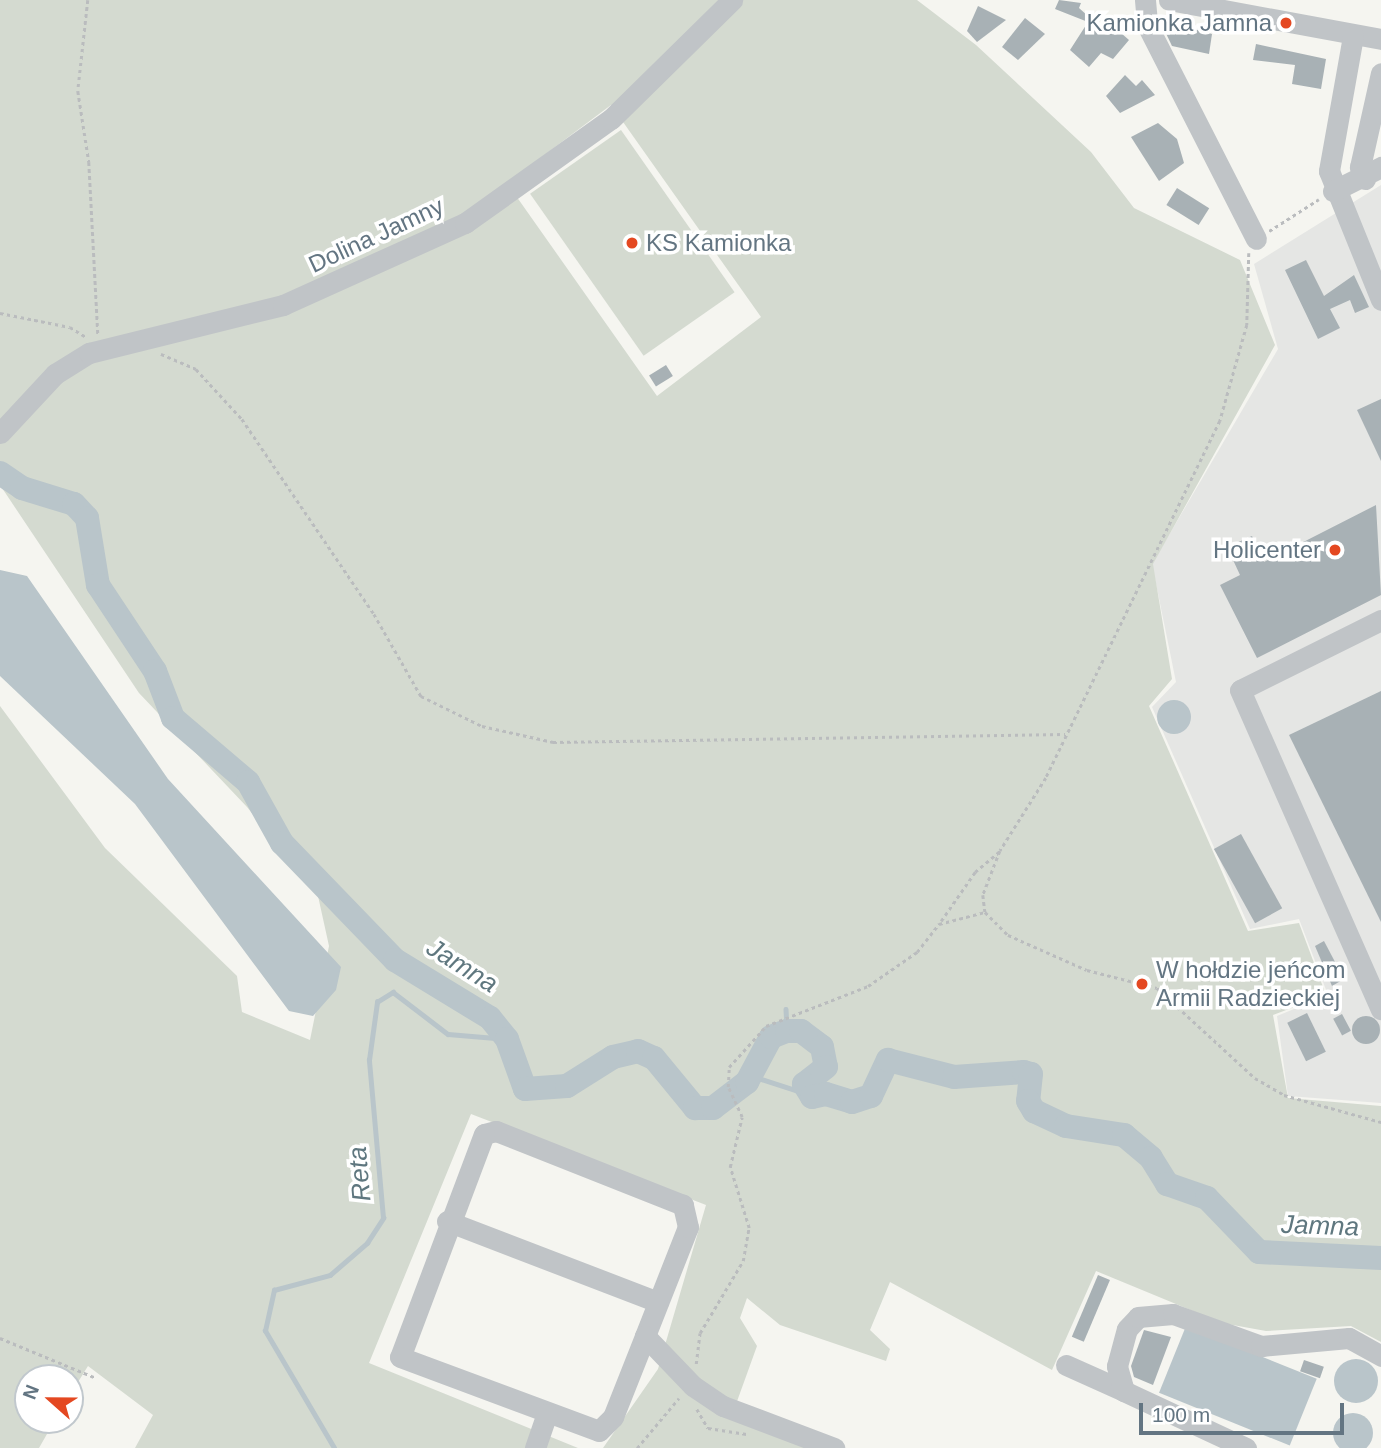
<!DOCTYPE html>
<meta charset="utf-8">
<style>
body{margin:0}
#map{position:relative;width:1381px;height:1448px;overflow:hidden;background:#f5f5f0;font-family:Arial,sans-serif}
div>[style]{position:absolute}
.built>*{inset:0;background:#e5e6e4}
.green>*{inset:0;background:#d4dad0;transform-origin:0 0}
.water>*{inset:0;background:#b9c5ca;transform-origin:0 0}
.round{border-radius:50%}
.stream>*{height:4.5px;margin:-2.25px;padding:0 2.25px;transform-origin:2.25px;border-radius:2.25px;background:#b9c5ca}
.river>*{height:24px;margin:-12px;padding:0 12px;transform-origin:12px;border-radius:12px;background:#b9c5ca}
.building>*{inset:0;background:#a8b1b5;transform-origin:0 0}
.path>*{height:2.5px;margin-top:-1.25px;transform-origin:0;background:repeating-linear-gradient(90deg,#babcbe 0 3.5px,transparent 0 7px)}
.minor>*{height:21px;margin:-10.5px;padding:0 10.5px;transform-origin:10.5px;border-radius:10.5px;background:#c0c4c7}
.dots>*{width:19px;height:19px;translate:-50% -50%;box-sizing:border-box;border:4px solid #fff;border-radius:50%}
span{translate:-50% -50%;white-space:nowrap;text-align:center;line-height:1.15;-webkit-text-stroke:7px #fff;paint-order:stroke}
.poi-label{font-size:24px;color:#637582}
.right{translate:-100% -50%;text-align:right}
.left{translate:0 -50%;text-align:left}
.street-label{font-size:24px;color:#637582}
.water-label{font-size:26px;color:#5f777f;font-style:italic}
.north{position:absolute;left:14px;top:1364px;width:70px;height:70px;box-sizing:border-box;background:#fff;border:2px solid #c1c8cd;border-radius:50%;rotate:291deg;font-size:19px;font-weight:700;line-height:28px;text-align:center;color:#637582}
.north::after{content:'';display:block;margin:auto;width:24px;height:32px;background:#e44821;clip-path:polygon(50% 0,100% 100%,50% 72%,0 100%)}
.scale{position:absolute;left:1139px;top:1403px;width:205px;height:32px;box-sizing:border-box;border:4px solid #637582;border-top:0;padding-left:9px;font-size:21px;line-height:24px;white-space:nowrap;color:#637582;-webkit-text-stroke:5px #fff;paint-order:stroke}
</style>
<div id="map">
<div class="built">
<div style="clip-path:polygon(1381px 185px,1381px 1103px,1288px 1096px,1277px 1016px,1328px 995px,1299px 919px,1250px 929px,1152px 707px,1176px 682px,1152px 564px,1278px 349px,1254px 264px)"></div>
</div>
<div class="green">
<div style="clip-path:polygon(evenodd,0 0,917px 0,976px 45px,1091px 152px,1134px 208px,1240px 260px,1275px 345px,1153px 564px,1172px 679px,1149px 706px,1248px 931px,1299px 923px,1326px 995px,1273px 1015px,1288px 1098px,1381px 1106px,1381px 1342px,1351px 1326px,1266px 1331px,1222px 1323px,1096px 1271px,1052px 1370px,890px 1282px,870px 1330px,890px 1349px,886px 1361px,780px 1325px,747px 1298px,740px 1318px,757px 1346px,731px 1418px,808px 1448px,603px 1448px,658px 1369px,706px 1205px,471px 1114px,369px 1363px,578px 1448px,135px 1448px,153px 1415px,88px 1366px,70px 1395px,70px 1378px,28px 1378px,28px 1420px,55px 1420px,39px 1448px,0 1448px,0 706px,105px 848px,237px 976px,242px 1012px,310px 1040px,329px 946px,318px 896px,247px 807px,139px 693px,0 485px,0 0,611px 105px,761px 317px,657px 396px,507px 183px,611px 105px)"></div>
<div style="left:621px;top:130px;width:198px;height:111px;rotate:55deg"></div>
</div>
<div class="water">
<div style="clip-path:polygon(0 570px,27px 576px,168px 779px,341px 967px,336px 990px,313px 1016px,289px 1011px,135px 804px,0 676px)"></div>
<div class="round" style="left:1157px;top:700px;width:34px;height:34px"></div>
<div style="left:1186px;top:1326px;width:141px;height:72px;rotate:22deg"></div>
<div class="round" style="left:1334px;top:1359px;width:44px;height:44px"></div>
<div class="round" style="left:1333px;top:1413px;width:40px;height:40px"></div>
</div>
<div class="stream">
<div style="left:786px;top:1009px;width:22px;rotate:87deg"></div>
<div style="left:752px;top:1076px;width:56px;rotate:17.8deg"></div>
<div style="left:334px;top:1448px;width:136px;rotate:-120.5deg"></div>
<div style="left:265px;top:1331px;width:42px;rotate:-77.6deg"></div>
<div style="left:274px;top:1290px;width:58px;rotate:-15deg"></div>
<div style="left:330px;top:1275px;width:49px;rotate:-40.9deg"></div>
<div style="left:367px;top:1243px;width:30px;rotate:-57deg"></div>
<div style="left:383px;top:1218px;width:159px;rotate:-95.1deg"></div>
<div style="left:369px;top:1060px;width:59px;rotate:-82.1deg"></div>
<div style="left:377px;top:1002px;width:19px;rotate:-32deg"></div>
<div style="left:393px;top:992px;width:69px;rotate:37.4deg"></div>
<div style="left:448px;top:1034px;width:59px;rotate:4.8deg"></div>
</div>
<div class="river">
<div style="left:0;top:473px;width:27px;rotate:34deg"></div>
<div style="left:22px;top:488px;width:54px;rotate:17.1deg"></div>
<div style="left:74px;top:504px;width:19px;rotate:47deg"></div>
<div style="left:87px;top:518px;width:68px;rotate:80.7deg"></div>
<div style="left:98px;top:585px;width:103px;rotate:56.5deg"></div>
<div style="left:155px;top:671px;width:50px;rotate:69deg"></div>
<div style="left:173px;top:718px;width:99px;rotate:40.5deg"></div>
<div style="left:248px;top:782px;width:70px;rotate:60.9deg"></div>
<div style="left:282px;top:843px;width:163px;rotate:46deg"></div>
<div style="left:395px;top:960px;width:111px;rotate:31.4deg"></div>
<div style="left:490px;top:1018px;width:27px;rotate:51deg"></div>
<div style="left:507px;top:1039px;width:53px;rotate:70.2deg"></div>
<div style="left:525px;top:1089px;width:42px;rotate:-4.1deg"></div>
<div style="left:567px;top:1086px;width:54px;rotate:-32.2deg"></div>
<div style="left:613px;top:1057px;width:26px;rotate:-13deg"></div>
<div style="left:638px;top:1051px;width:17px;rotate:24deg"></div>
<div style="left:654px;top:1058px;width:65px;rotate:50.6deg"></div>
<div style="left:695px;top:1108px;width:18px"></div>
<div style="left:713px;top:1108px;width:43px;rotate:-37.4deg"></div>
<div style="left:747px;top:1082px;width:51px;rotate:-61.9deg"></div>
<div style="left:771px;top:1037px;width:17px;rotate:-21deg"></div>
<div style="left:787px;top:1031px;width:14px"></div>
<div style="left:801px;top:1031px;width:26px;rotate:37deg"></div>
<div style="left:822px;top:1047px;width:20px;rotate:79deg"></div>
<div style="left:826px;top:1067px;width:28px;rotate:142deg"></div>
<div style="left:804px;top:1084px;width:15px;rotate:58deg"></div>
<div style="left:812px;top:1097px;width:14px;rotate:-12deg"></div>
<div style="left:826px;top:1094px;width:27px;rotate:17deg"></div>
<div style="left:852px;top:1102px;width:20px;rotate:-18deg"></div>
<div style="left:871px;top:1096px;width:40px;rotate:-65deg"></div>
<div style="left:888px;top:1060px;width:68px;rotate:14.4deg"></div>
<div style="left:954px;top:1077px;width:70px;rotate:-4.1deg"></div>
<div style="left:1024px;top:1072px;width:7px;rotate:16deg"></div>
<div style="left:1031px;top:1074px;width:27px;rotate:96deg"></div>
<div style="left:1028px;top:1101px;width:12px;rotate:59deg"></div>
<div style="left:1034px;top:1111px;width:35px;rotate:25deg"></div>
<div style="left:1066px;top:1126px;width:59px;rotate:8.8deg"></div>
<div style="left:1124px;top:1135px;width:35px;rotate:40deg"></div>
<div style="left:1151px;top:1158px;width:31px;rotate:58deg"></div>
<div style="left:1167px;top:1184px;width:42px;rotate:19.3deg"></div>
<div style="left:1207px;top:1198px;width:75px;rotate:46.1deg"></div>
<div style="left:1259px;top:1252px;width:122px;rotate:2.8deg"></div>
</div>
<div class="building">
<div style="clip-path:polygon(1059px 0,1081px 3px,1079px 8px,1107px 33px,1113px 26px,1129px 40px,1113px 59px,1101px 53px,1089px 67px,1070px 50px,1088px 22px,1055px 9px)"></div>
<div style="clip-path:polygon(978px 6px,1006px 20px,977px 42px,967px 31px)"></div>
<div style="clip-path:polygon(1025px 18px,1045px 34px,1018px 60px,1002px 47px)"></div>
<div style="clip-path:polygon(1170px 22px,1212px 34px,1209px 54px,1172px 46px,1162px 25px)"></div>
<div style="clip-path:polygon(1256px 44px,1326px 59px,1321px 89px,1292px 84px,1295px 65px,1253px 60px)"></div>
<div style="clip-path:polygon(1125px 75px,1136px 86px,1142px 80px,1155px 95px,1120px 113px,1106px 96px)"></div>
<div style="clip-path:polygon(1158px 123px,1177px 139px,1184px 163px,1159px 181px,1131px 137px)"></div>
<div style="left:1177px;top:188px;width:38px;height:20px;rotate:32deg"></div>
<div style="clip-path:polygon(1306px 260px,1324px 296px,1354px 275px,1369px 307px,1355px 313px,1350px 300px,1330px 309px,1340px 328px,1318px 339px,1285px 270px)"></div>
<div style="left:666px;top:365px;width:13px;height:20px;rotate:58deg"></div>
<div style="clip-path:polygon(1381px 399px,1381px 461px,1357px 410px)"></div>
<div style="clip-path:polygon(1376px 505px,1381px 595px,1257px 658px,1220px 585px,1240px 575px,1227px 547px,1252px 536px,1264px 562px)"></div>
<div style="clip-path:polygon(1381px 691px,1381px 922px,1289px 735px)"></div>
<div style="left:1241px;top:834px;width:85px;height:31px;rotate:61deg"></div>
<div style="clip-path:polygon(1324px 941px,1344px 979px,1332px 986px,1315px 946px)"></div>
<div style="left:1307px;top:1013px;width:43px;height:22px;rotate:64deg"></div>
<div style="left:1342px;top:1014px;width:19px;height:10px;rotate:62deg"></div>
<div class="round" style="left:1352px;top:1016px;width:28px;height:28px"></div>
<div style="left:1098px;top:1275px;width:13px;height:67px;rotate:23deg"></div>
<div style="clip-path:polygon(1144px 1330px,1171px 1337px,1153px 1385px,1134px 1377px,1131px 1366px)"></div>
<div style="left:1304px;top:1360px;width:21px;height:12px;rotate:19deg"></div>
</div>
<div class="path">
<div style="left:88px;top:0;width:92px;rotate:96.3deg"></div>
<div style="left:78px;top:91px;width:72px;rotate:81.2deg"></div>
<div style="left:89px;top:162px;width:172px;rotate:87deg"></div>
<div style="left:1269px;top:231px;width:59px;rotate:-32.6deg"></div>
<div style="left:1249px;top:253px;width:72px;rotate:91.6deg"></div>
<div style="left:1247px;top:325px;width:100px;rotate:105.7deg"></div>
<div style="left:1220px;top:421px;width:397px;rotate:116deg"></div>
<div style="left:1046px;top:778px;width:86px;rotate:122.2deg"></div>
<div style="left:1000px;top:851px;width:47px;rotate:111.1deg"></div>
<div style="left:983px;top:895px;width:17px;rotate:83deg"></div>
<div style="left:985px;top:912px;width:33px;rotate:45deg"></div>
<div style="left:1008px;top:935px;width:86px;rotate:23.9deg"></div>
<div style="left:1087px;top:970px;width:72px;rotate:14.4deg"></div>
<div style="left:1157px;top:988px;width:133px;rotate:42.6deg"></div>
<div style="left:1255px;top:1078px;width:34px;rotate:30deg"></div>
<div style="left:1284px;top:1095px;width:101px;rotate:15.6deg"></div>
<div style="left:0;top:313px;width:71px;rotate:11.3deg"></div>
<div style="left:70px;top:327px;width:19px;rotate:32deg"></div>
<div style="left:161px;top:354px;width:38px;rotate:23deg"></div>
<div style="left:196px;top:369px;width:68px;rotate:47.4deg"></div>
<div style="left:242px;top:419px;width:235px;rotate:55.9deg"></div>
<div style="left:374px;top:614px;width:95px;rotate:60.2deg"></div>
<div style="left:421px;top:696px;width:68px;rotate:26.2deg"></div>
<div style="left:482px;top:726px;width:73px;rotate:12.7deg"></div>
<div style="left:553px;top:742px;width:512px;rotate:-0.9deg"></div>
<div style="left:941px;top:921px;width:60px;rotate:-55.2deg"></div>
<div style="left:975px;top:872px;width:31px;rotate:-40deg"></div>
<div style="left:0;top:1338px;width:102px;rotate:22.5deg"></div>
<div style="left:696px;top:1364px;width:31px;rotate:-83deg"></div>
<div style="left:700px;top:1333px;width:84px;rotate:-59.2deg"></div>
<div style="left:743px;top:1261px;width:34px;rotate:-80deg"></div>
<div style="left:749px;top:1228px;width:64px;rotate:-107.3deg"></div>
<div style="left:730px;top:1167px;width:51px;rotate:-76.5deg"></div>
<div style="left:742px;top:1117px;width:33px;rotate:-115deg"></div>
<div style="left:728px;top:1087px;width:20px;rotate:-87deg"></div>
<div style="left:729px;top:1067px;width:55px;rotate:-47.9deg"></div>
<div style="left:766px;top:1026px;width:110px;rotate:-21.4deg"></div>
<div style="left:868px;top:986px;width:60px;rotate:-34.8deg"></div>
<div style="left:917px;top:952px;width:36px;rotate:-52deg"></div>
<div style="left:939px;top:924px;width:48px;rotate:-14.6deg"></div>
<div style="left:697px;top:1409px;width:22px;rotate:60deg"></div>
<div style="left:708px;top:1428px;width:39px;rotate:9deg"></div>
<div style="left:637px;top:1448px;width:65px;rotate:-50deg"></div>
</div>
<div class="minor">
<div style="left:1145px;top:0;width:25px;rotate:85deg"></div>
<div style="left:1147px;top:25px;width:240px;rotate:63deg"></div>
<div style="left:1169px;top:0;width:216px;rotate:10.4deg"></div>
<div style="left:1353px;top:36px;width:137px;rotate:100.1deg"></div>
<div style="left:1329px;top:171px;width:139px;rotate:68deg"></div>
<div style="left:1365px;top:179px;width:13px;rotate:-113deg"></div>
<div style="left:1360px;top:167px;width:96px;rotate:-77.4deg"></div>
<div style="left:1333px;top:191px;width:54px;rotate:-26.6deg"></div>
<div style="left:0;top:433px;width:81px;rotate:-47deg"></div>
<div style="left:55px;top:374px;width:40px;rotate:-32deg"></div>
<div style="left:89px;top:353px;width:200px;rotate:-13.9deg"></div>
<div style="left:283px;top:305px;width:200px;rotate:-24.3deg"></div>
<div style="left:465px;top:223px;width:179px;rotate:-35.5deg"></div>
<div style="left:611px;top:119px;width:170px;rotate:-44.5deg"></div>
<div style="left:1381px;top:620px;width:157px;rotate:153.6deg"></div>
<div style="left:1240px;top:690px;width:349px;rotate:66.2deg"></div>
<div style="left:447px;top:1221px;width:226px;rotate:21deg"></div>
<div style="left:645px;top:1336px;width:117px;rotate:-68.5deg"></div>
<div style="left:688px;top:1227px;width:23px;rotate:-103deg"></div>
<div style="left:683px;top:1205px;width:201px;rotate:-158.4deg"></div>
<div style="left:496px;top:1131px;width:12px;rotate:166deg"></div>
<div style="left:484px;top:1134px;width:238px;rotate:110.6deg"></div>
<div style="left:400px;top:1357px;width:212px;rotate:20.4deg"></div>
<div style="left:599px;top:1431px;width:20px;rotate:-45deg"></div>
<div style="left:613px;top:1417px;width:87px;rotate:-68.4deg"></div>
<div style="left:645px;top:1336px;width:69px;rotate:46.2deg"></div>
<div style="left:693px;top:1386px;width:36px;rotate:34deg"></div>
<div style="left:723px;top:1406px;width:119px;rotate:20.7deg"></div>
<div style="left:1066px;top:1365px;width:64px;rotate:24.1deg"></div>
<div style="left:535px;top:1448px;width:36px;rotate:-71deg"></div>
<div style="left:1246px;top:1448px;width:135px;rotate:-155deg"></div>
<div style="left:1124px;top:1391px;width:26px;rotate:-106deg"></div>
<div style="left:1117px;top:1366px;width:38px;rotate:-75deg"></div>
<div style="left:1127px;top:1329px;width:16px;rotate:-47deg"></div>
<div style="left:1138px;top:1317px;width:35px;rotate:-5deg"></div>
<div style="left:1173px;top:1314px;width:94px;rotate:20deg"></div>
<div style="left:1261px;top:1346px;width:88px;rotate:-5.2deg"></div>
<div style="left:1349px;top:1338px;width:37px;rotate:29deg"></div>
</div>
<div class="dots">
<div style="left:1286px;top:23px;background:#e44821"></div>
<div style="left:632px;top:243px;background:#e44821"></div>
<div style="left:1335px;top:550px;background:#e44821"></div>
<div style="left:1142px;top:984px;background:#e44821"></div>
</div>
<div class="poi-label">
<span class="right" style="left:1272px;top:23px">Kamionka Jamna</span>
<span class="left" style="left:646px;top:243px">KS Kamionka</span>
<span class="right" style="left:1321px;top:550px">Holicenter</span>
<span class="left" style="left:1156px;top:984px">W hołdzie jeńcom<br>Armii Radzieckiej</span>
</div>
<div class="street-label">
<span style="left:376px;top:235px;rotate:-25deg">Dolina Jamny</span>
</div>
<div class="water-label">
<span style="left:462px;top:966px;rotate:32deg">Jamna</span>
<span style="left:360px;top:1174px;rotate:-95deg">Reta</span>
<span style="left:1320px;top:1226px;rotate:2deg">Jamna</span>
</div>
<div class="north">N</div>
<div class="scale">100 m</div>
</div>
